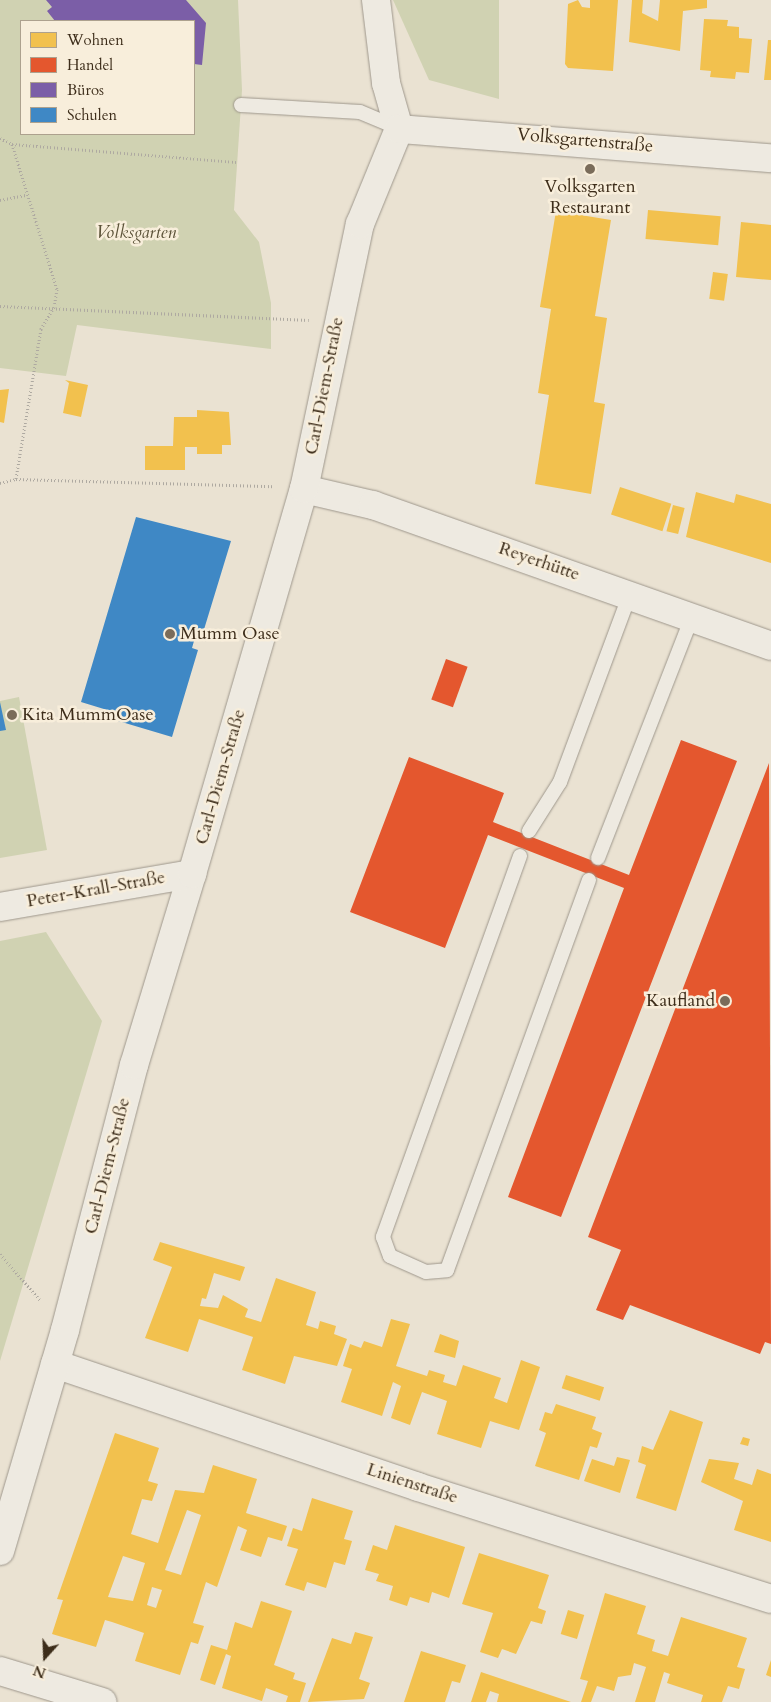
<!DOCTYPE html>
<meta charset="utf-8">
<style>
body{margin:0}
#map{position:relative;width:771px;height:1702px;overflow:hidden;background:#eae2d2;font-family:Cardo,serif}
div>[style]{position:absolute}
.green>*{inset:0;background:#d0d2b2}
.homes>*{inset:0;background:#f2c14e;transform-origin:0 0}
.shops>*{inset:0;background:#e4572e;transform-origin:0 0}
.offices>*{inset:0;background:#7b5ea7}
.schools>*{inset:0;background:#3f88c5}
.path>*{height:3px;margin-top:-1.5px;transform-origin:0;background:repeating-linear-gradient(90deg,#aea9a1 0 1px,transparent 0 3.5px)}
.roads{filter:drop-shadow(0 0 1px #9e978c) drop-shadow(0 0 1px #9e978c)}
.lane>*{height:14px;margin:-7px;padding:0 7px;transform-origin:7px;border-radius:7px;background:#eeeae1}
.street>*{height:28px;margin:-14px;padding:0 14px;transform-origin:14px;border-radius:14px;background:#eeeae1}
.secondary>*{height:28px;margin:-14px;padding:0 14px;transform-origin:14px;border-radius:14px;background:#eeeae1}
.dots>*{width:14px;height:14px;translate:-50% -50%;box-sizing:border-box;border:2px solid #f8eedb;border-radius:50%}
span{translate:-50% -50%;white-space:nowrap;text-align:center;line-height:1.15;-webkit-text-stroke:5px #f8eedb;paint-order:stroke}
.street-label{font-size:18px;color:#3d2d1a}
.poi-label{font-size:18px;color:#3d2d1a}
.left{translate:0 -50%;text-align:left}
.right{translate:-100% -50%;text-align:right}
.park-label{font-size:18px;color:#5c5339;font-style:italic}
.legend{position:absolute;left:20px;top:20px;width:175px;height:115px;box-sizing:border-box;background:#f8eedb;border:1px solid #ada18e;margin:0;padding:6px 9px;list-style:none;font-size:15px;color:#3d2d1a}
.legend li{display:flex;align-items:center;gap:10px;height:25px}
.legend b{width:25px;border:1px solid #ada18e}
.north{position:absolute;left:20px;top:1632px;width:50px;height:50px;-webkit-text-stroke:4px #f8eedb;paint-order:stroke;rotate:200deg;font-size:14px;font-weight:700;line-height:20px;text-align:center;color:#3d2d1a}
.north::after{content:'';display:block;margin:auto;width:18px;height:22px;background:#3d2d1a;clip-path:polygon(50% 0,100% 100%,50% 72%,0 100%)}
</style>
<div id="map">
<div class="green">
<div style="clip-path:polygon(evenodd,0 0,238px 0,242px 90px,234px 210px,259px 242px,271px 303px,271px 349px,77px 325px,66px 376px,0 368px,0 0,21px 21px,194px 21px,194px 134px,21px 134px,21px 21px)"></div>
<div style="clip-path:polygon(393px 0,499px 0,499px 99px,429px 80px)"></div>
<div style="clip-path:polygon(19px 697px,47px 850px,0 858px,0 701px)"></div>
<div style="clip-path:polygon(46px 932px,102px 1021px,0 1361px,0 941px)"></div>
</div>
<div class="homes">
<div style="clip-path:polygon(578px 0,582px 7px,590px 8px,590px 0,618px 0,613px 71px,568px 68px,565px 64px,568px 4px)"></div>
<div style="clip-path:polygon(632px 0,643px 0,642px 13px,658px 21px,660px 0,707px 0,707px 8px,683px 11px,680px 51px,629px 42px)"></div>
<div style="clip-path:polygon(704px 19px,728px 20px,727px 26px,739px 27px,739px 38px,752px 39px,749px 73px,736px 72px,735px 79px,710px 77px,711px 71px,700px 70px)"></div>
<div style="clip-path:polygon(768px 40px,771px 40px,771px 80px,764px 80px)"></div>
<div style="left:648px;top:210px;width:73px;height:29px;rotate:5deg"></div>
<div style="clip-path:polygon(556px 211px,611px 220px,595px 316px,607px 318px,594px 402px,605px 404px,591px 494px,535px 484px,549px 395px,538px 393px,551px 309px,540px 307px)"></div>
<div style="clip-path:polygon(741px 222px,771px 225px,771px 280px,736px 277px)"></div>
<div style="left:713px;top:272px;width:15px;height:27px;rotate:8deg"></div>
<div style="clip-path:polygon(65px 380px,88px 385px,81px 417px,63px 413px,69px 383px)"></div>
<div style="clip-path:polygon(9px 389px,4px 423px,0 422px,0 390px)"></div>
<div style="clip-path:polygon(197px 410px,229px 412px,231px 445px,222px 445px,222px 454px,197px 454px,197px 447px,185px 447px,185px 470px,145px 470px,145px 446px,173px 446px,174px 417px,197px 417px)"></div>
<div style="left:620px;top:487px;width:54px;height:29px;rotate:18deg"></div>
<div style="clip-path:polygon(696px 492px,734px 503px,736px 494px,771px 504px,771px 563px,686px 537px)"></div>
<div style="left:673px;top:505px;width:12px;height:27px;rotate:14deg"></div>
<div style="clip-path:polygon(160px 1242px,245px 1267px,240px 1281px,214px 1273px,206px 1299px,202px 1298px,200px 1306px,218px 1308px,223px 1295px,248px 1309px,245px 1317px,261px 1322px,276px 1278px,316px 1292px,306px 1325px,318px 1329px,320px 1321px,336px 1326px,334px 1334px,347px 1339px,337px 1366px,294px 1356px,285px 1384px,242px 1370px,253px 1337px,199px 1319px,188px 1352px,145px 1338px,172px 1267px,153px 1260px)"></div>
<div style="clip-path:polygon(391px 1319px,410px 1324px,396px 1366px,427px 1376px,429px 1370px,445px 1375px,443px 1382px,456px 1386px,463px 1365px,501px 1378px,494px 1398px,507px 1403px,521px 1360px,540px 1367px,519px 1430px,490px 1421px,481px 1448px,437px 1434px,447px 1401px,422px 1392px,410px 1425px,391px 1418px,401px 1386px,393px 1382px,382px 1416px,341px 1402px,352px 1369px,343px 1366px,350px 1344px,361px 1348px,364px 1341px,382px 1347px)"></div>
<div style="clip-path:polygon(440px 1334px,459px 1341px,455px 1358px,434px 1352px)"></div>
<div style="left:566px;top:1375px;width:40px;height:14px;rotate:18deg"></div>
<div style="clip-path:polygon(556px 1404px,596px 1417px,592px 1429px,602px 1433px,597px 1448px,590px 1446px,579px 1480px,535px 1466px,546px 1433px,539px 1430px,545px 1412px,552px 1414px)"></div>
<div style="clip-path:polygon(670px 1410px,703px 1422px,676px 1511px,636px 1498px,646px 1465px,638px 1462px,642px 1446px,653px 1450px)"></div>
<div style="clip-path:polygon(evenodd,115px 1433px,159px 1448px,148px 1481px,158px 1484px,152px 1501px,142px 1499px,131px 1534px,158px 1543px,175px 1490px,204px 1493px,213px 1465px,257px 1479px,246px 1513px,287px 1526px,282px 1541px,268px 1537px,261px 1557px,240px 1550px,247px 1530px,238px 1526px,217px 1587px,206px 1582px,193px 1623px,204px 1626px,198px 1644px,191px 1642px,180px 1675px,135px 1661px,144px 1633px,112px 1622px,105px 1620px,96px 1647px,52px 1634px,63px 1600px,57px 1599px,115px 1433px,187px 1510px,201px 1515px,181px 1575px,165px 1570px,187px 1510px,115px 1433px,123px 1556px,145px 1563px,133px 1601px,108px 1597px,123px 1556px,115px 1433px,152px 1587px,162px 1590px,156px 1608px,147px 1605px,152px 1587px)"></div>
<div style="clip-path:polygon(743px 1437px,750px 1439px,748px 1446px,740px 1444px)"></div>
<div style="clip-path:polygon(617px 1457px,630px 1460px,620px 1493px,584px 1481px,592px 1459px,614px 1466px)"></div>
<div style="clip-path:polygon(709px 1459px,739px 1463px,734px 1479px,752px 1485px,757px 1469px,771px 1474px,771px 1542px,734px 1530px,743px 1501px,701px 1482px)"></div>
<div style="clip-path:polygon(312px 1498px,353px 1511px,344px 1539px,352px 1541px,345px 1565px,334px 1562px,326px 1588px,307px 1582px,304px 1591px,285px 1585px,298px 1549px,287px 1546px,293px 1528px,302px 1531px)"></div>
<div style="clip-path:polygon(395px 1525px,465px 1547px,449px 1598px,432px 1592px,429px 1603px,410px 1597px,407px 1606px,389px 1600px,393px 1586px,376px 1581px,379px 1574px,365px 1570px,373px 1545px,387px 1550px)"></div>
<div style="clip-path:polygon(479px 1553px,549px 1575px,538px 1608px,546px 1611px,542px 1624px,531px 1621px,516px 1654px,502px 1649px,498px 1658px,480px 1652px,493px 1613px,462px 1604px)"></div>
<div style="clip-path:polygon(605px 1593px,646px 1606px,637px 1634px,655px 1640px,652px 1651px,668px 1656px,681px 1617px,747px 1638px,737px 1667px,745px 1669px,739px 1689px,728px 1686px,722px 1702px,701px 1702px,703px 1695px,667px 1683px,670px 1674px,664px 1672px,655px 1702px,635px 1702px,646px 1667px,634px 1663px,631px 1675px,618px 1677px,614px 1691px,597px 1686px,591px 1702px,581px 1702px,588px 1681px,580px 1679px)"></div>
<div style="clip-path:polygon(261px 1601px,292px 1611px,274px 1665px,295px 1673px,293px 1679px,306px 1683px,300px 1702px,286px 1702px,288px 1696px,266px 1688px,262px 1701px,222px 1688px,231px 1656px,226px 1654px,215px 1685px,200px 1680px,211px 1645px,227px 1650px,235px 1622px,252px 1628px)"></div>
<div style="left:568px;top:1610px;width:17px;height:25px;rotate:17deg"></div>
<div style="clip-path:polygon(355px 1632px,373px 1637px,359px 1679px,370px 1683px,364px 1699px,308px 1702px,332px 1638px,351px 1644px)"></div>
<div style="clip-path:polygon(421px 1651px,466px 1665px,460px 1683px,452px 1681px,445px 1702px,404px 1702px)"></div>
<div style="clip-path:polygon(771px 1660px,771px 1677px,766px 1675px)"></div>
<div style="clip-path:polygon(481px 1672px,571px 1702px,497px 1702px,499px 1694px,490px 1691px,486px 1702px,471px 1702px)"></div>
</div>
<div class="shops">
<div style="left:446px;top:659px;width:23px;height:43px;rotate:20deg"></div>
<div style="clip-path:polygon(681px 740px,737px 761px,561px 1217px,508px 1197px,624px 888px,488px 835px,445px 948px,350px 912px,409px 757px,504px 793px,493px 822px,629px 875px)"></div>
<div style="clip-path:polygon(769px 763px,771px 1344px,765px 1342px,760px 1354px,630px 1305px,623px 1320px,596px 1310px,621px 1250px,588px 1237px)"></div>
</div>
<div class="offices">
<div style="clip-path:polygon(46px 0,186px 0,206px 23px,202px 65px,194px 64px,194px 21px,55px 21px,47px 11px,52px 7px)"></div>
</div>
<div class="schools">
<div style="clip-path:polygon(136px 517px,231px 541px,202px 636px,196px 634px,192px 648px,198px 650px,172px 737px,115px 720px,117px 713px,81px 702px)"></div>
<div style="clip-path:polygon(0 702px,6px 730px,0 731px)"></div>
</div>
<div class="path">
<div style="left:0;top:138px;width:13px;rotate:27deg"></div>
<div style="left:12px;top:144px;width:226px;rotate:4.6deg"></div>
<div style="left:12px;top:144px;width:152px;rotate:72.8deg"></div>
<div style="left:57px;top:289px;width:18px;rotate:99deg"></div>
<div style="left:54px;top:307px;width:26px;rotate:121deg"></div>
<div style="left:41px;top:329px;width:152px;rotate:99.5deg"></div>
<div style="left:0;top:200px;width:26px;rotate:-11deg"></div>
<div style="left:0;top:306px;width:309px;rotate:2.6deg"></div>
<div style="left:0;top:483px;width:16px;rotate:-14deg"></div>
<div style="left:16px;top:479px;width:258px;rotate:1.6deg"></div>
<div style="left:0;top:1254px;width:62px;rotate:48.9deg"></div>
</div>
<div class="roads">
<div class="lane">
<div style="left:241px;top:105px;width:119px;rotate:3.4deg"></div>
<div style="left:360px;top:112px;width:41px;rotate:22.8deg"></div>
<div style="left:529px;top:831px;width:58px;rotate:-57.7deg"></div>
<div style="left:560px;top:782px;width:201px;rotate:-69.6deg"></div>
<div style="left:520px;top:856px;width:405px;rotate:109.8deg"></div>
<div style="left:383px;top:1237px;width:20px;rotate:70deg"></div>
<div style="left:390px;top:1256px;width:39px;rotate:24deg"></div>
<div style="left:426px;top:1272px;width:21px;rotate:-5deg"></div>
<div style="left:447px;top:1270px;width:415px;rotate:-70deg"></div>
<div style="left:598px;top:858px;width:259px;rotate:-68.7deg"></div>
</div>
<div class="street">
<div style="left:376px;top:0;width:84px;rotate:83.1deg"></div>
<div style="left:386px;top:83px;width:48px;rotate:74.2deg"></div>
<div style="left:304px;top:489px;width:71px;rotate:13.1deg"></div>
<div style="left:373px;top:505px;width:422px;rotate:19.5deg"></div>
<div style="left:55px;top:1364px;width:383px;rotate:18.7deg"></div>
<div style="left:418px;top:1487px;width:370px;rotate:17.6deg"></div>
<div style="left:0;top:1551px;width:230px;rotate:-73.6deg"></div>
<div style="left:65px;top:1330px;width:274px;rotate:-75.4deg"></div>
<div style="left:134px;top:1065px;width:200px;rotate:-73.1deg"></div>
<div style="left:0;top:1671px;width:107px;rotate:16.9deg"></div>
</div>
<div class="secondary">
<div style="left:0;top:907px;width:195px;rotate:-9.8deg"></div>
<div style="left:192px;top:874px;width:401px;rotate:-73.8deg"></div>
<div style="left:304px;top:489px;width:271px;rotate:-78.1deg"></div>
<div style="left:360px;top:224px;width:103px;rotate:-67.7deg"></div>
<div style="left:399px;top:129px;width:373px;rotate:4.5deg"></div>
</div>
</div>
<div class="dots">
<div style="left:590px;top:169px;background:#7a6c5a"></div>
<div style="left:170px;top:634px;background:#7a6c5a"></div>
<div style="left:12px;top:715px;background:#7a6c5a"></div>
<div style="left:725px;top:1001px;background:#7a6c5a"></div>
</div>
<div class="street-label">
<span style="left:585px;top:141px;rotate:5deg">Volksgartenstraße</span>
<span style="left:325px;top:386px;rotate:-79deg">Carl-Diem-Straße</span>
<span style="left:539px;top:562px;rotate:19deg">Reyerhütte</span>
<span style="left:221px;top:777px;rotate:-74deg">Carl-Diem-Straße</span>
<span style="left:96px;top:890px;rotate:-10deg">Peter-Krall-Straße</span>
<span style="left:108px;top:1166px;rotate:-76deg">Carl-Diem-Straße</span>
<span style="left:412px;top:1484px;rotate:18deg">Linienstraße</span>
</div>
<div class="poi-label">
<span style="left:590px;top:198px">Volksgarten<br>Restaurant</span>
<span class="left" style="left:180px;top:634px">Mumm Oase</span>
<span class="left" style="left:22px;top:715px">Kita MummOase</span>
<span class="right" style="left:715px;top:1001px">Kaufland</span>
</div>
<div class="park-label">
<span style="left:136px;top:233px">Volksgarten</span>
</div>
<ul class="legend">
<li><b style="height:14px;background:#f2c14e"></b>Wohnen</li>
<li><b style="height:14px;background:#e4572e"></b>Handel</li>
<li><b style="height:14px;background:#7b5ea7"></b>Büros</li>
<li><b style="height:14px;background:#3f88c5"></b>Schulen</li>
</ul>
<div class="north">N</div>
</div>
